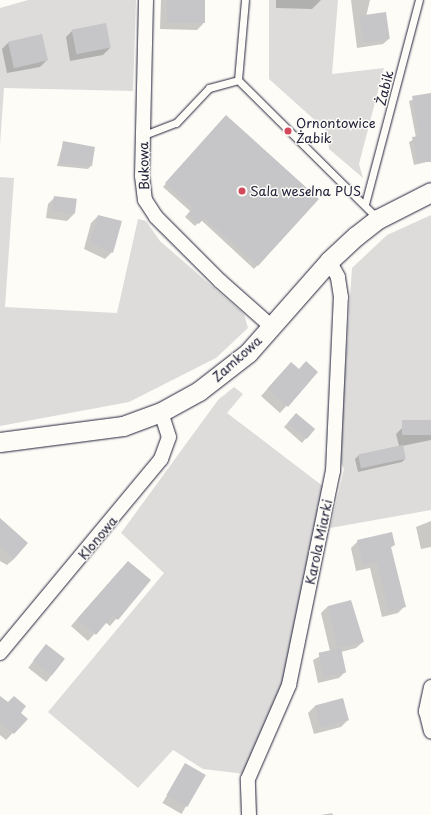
<!DOCTYPE html>
<meta charset="utf-8">
<style>
body{margin:0}
#map{position:relative;width:431px;height:815px;overflow:hidden;background:#fdfcf7;font-family:"Playpen Sans",sans-serif}
div>[style]{position:absolute}
.green>*{inset:0;background:#dddcdb}
.shadow>*{inset:0;background:#0003;transform-origin:0 0}
.building>*{inset:0;background:#c6c6c8;transform-origin:0 0}
.roads{filter:drop-shadow(0 0 1px #22223b) drop-shadow(0 0 1px #22223b)}
.lane>*{height:7px;margin:-3.5px;padding:0 3.5px;transform-origin:3.5px;border-radius:3.5px;background:#fdfcf7}
.street>*{height:14px;margin:-7px;padding:0 7px;transform-origin:7px;border-radius:7px;background:#fdfcf7}
.secondary>*{height:19px;margin:-9.5px;padding:0 9.5px;transform-origin:9.5px;border-radius:9.5px;background:#fdfcf7}
.dots>*{width:11px;height:11px;translate:-50% -50%;box-sizing:border-box;border:2px solid #fdfcf7;border-radius:50%}
span{translate:-50% -50%;white-space:nowrap;text-align:center;line-height:1.15;-webkit-text-stroke:3px #fdfcf7;paint-order:stroke}
.street-label{font-size:13px;color:#22223b}
.poi-label{font-size:13px;color:#22223b}
.left{translate:0 -50%;text-align:left}
</style>
<div id="map">
<div class="green">
<div style="clip-path:polygon(28px 0,136px 0,133px 91px,4px 88px,0 145px,0 8px)"></div>
<div style="clip-path:polygon(269px 0,338px 0,332px 74px,384px 68px,359px 164px,363px 178px,329px 149px,327px 131px,269px 79px)"></div>
<div style="clip-path:polygon(0 177px,14px 178px,5px 307px,117px 313px,138px 219px,146px 221px,160px 241px,244px 314px,248px 328px,216px 358px,129px 402px,0 426px)"></div>
<div style="clip-path:polygon(431px 215px,431px 510px,330px 528px,344px 469px,339px 458px,352px 268px,387px 235px)"></div>
<div style="clip-path:polygon(234px 387px,243px 394px,227px 413px,324px 487px,282px 694px,245px 774px,203px 769px,173px 750px,138px 788px,48px 712px,164px 573px,121px 533px,218px 400px)"></div>
</div>
<div class="shadow">
<div style="clip-path:polygon(161px 0,204px 0,203px 24px,197px 30px,160px 29px)"></div>
<div style="clip-path:polygon(276px 0,321px 0,312px 9px,276px 8px)"></div>
<div style="clip-path:polygon(351px 0,370px 0,366px 17px,389px 39px,383px 44px,357px 48px)"></div>
<div style="clip-path:polygon(73px 30px,110px 48px,103px 55px,70px 61px,66px 37px)"></div>
<div style="clip-path:polygon(9px 42px,47px 60px,40px 67px,7px 73px,2px 49px)"></div>
<div style="clip-path:polygon(431px 94px,431px 161px,414px 165px,409px 142px,416px 138px,409px 101px)"></div>
<div style="clip-path:polygon(223px 119px,318px 199px,254px 269px,201px 220px,195px 226px,185px 217px,190px 211px,163px 187px)"></div>
<div style="clip-path:polygon(63px 143px,91px 166px,88px 169px,57px 166px)"></div>
<div style="clip-path:polygon(55px 197px,74px 214px,67px 221px,46px 218px,48px 204px)"></div>
<div style="clip-path:polygon(98px 216px,112px 252px,105px 259px,84px 249px,91px 223px)"></div>
<div style="clip-path:polygon(291px 363px,298px 370px,317px 372px,280px 413px,261px 396px)"></div>
<div style="clip-path:polygon(293px 417px,314px 429px,302px 443px,284px 427px)"></div>
<div style="clip-path:polygon(431px 421px,431px 440px,402px 446px,405px 459px,402px 462px,358px 472px,355px 459px,359px 455px,399px 446px,396px 434px,403px 427px)"></div>
<div style="clip-path:polygon(431px 521px,431px 547px,421px 549px,416px 527px)"></div>
<div style="clip-path:polygon(0 527px,14px 559px,7px 565px,0 561px)"></div>
<div style="clip-path:polygon(358px 541px,394px 545px,390px 548px,405px 606px,398px 613px,382px 617px,370px 568px,356px 571px,351px 548px)"></div>
<div style="clip-path:polygon(121px 569px,150px 580px,110px 626px,105px 622px,88px 641px,71px 626px)"></div>
<div style="clip-path:polygon(328px 606px,363px 642px,356px 648px,341px 652px,345px 672px,339px 678px,318px 683px,313px 660px,330px 651px,321px 613px)"></div>
<div style="left:46px;top:645px;width:23px;height:29px;rotate:38deg"></div>
<div style="clip-path:polygon(342px 699px,348px 720px,341px 727px,314px 734px,308px 713px,315px 706px)"></div>
<div style="clip-path:polygon(8px 703px,26px 719px,6px 740px,0 735px,0 705px)"></div>
<div style="left:185px;top:764px;width:22px;height:45px;rotate:30deg"></div>
<div style="clip-path:polygon(332px 813px,333px 815px,321px 815px)"></div>
</div>
<div class="building">
<div style="left:167px;top:0;width:38px;height:23px"></div>
<div style="left:386px;top:12px;width:27px;height:27px;rotate:82deg"></div>
<div style="left:106px;top:23px;width:25px;height:35px;rotate:79deg"></div>
<div style="left:42px;top:34px;width:27px;height:35px;rotate:77deg"></div>
<div style="clip-path:polygon(431px 93px,431px 162px,418px 162px,412px 137px,419px 136px,412px 96px)"></div>
<div style="clip-path:polygon(226px 115px,319px 199px,258px 266px,204px 218px,199px 224px,188px 214px,193px 208px,165px 183px)"></div>
<div style="clip-path:polygon(63px 141px,95px 147px,92px 166px,60px 163px)"></div>
<div style="left:54px;top:196px;width:23px;height:15px;rotate:7deg"></div>
<div style="clip-path:polygon(98px 215px,122px 221px,113px 253px,90px 242px)"></div>
<div style="clip-path:polygon(306px 361px,318px 372px,288px 407px,267px 389px,291px 362px,299px 369px)"></div>
<div style="left:296px;top:413px;width:25px;height:13px;rotate:40deg"></div>
<div style="left:431px;top:420px;width:15px;height:29px;rotate:90deg"></div>
<div style="left:403px;top:445px;width:14px;height:46px;rotate:78deg"></div>
<div style="clip-path:polygon(0 518px,28px 543px,14px 559px,0 547px)"></div>
<div style="clip-path:polygon(392px 532px,395px 545px,391px 547px,406px 607px,389px 611px,377px 562px,363px 565px,357px 540px)"></div>
<div style="clip-path:polygon(128px 561px,151px 580px,118px 620px,112px 616px,96px 635px,77px 619px)"></div>
<div style="clip-path:polygon(351px 600px,364px 642px,337px 647px,328px 606px)"></div>
<div style="left:46px;top:644px;width:24px;height:21px;rotate:38deg"></div>
<div style="left:341px;top:648px;width:25px;height:23px;rotate:78deg"></div>
<div style="clip-path:polygon(0 696px,8px 702px,14px 696px,26px 706px,21px 713px,28px 719px,14px 734px,0 722px)"></div>
<div style="left:343px;top:698px;width:23px;height:29px;rotate:75deg"></div>
<div style="left:185px;top:763px;width:24px;height:37px;rotate:30deg"></div>
</div>
<div class="roads">
<div class="lane">
<div style="left:238px;top:80px;width:80px;rotate:-85deg"></div>
<div style="left:144px;top:135px;width:34px;rotate:-21deg"></div>
<div style="left:176px;top:123px;width:48px;rotate:-46.7deg"></div>
<div style="left:209px;top:88px;width:30px;rotate:-15deg"></div>
<div style="left:238px;top:80px;width:196px;rotate:44.8deg"></div>
<div style="left:365px;top:204px;width:211px;rotate:-75.2deg"></div>
</div>
<div class="street">
<div style="left:146px;top:0;width:176px;rotate:91.3deg"></div>
<div style="left:142px;top:176px;width:24px;rotate:83deg"></div>
<div style="left:145px;top:200px;width:20px;rotate:57deg"></div>
<div style="left:156px;top:217px;width:91px;rotate:45deg"></div>
<div style="left:220px;top:281px;width:69px;rotate:41.5deg"></div>
<div style="left:0;top:653px;width:252px;rotate:-50.3deg"></div>
<div style="left:161px;top:459px;width:23px;rotate:-70deg"></div>
<div style="left:169px;top:437px;width:26px;rotate:-108deg"></div>
<div style="left:431px;top:687px;width:25px;rotate:102deg"></div>
<div style="left:426px;top:711px;width:21px;rotate:76deg"></div>
<div style="left:249px;top:815px;width:36px;rotate:-92deg"></div>
<div style="left:248px;top:779px;width:103px;rotate:-66.4deg"></div>
<div style="left:289px;top:685px;width:218px;rotate:-78.4deg"></div>
<div style="left:333px;top:471px;width:174px;rotate:-87.4deg"></div>
<div style="left:341px;top:297px;width:20px;rotate:-99deg"></div>
<div style="left:338px;top:277px;width:18px;rotate:-119deg"></div>
</div>
<div class="secondary">
<div style="left:0;top:442px;width:124px;rotate:-7.4deg"></div>
<div style="left:123px;top:426px;width:40px;rotate:-20.2deg"></div>
<div style="left:161px;top:412px;width:43px;rotate:-28.9deg"></div>
<div style="left:199px;top:391px;width:62px;rotate:-37.8deg"></div>
<div style="left:248px;top:353px;width:123px;rotate:-48.6deg"></div>
<div style="left:329px;top:261px;width:37px;rotate:-43deg"></div>
<div style="left:356px;top:236px;width:28px;rotate:-38deg"></div>
<div style="left:378px;top:219px;width:59px;rotate:-27deg"></div>
</div>
</div>
<div class="dots">
<div style="left:288px;top:131px;background:#d1495b"></div>
<div style="left:242px;top:191px;background:#d1495b"></div>
</div>
<div class="street-label">
<span style="left:385px;top:88px;rotate:-76deg">Żabik</span>
<span style="left:144px;top:166px;rotate:-91deg">Bukowa</span>
<span style="left:237px;top:359px;rotate:-42deg">Zamkowa</span>
<span style="left:98px;top:538px;rotate:-50deg">Klonowa</span>
<span style="left:319px;top:542px;rotate:-78deg">Karola Miarki</span>
</div>
<div class="poi-label">
<span class="left" style="left:296px;top:131px">Ornontowice<br>Żabik</span>
<span class="left" style="left:250px;top:191px">Sala weselna PUS</span>
</div>
</div>
